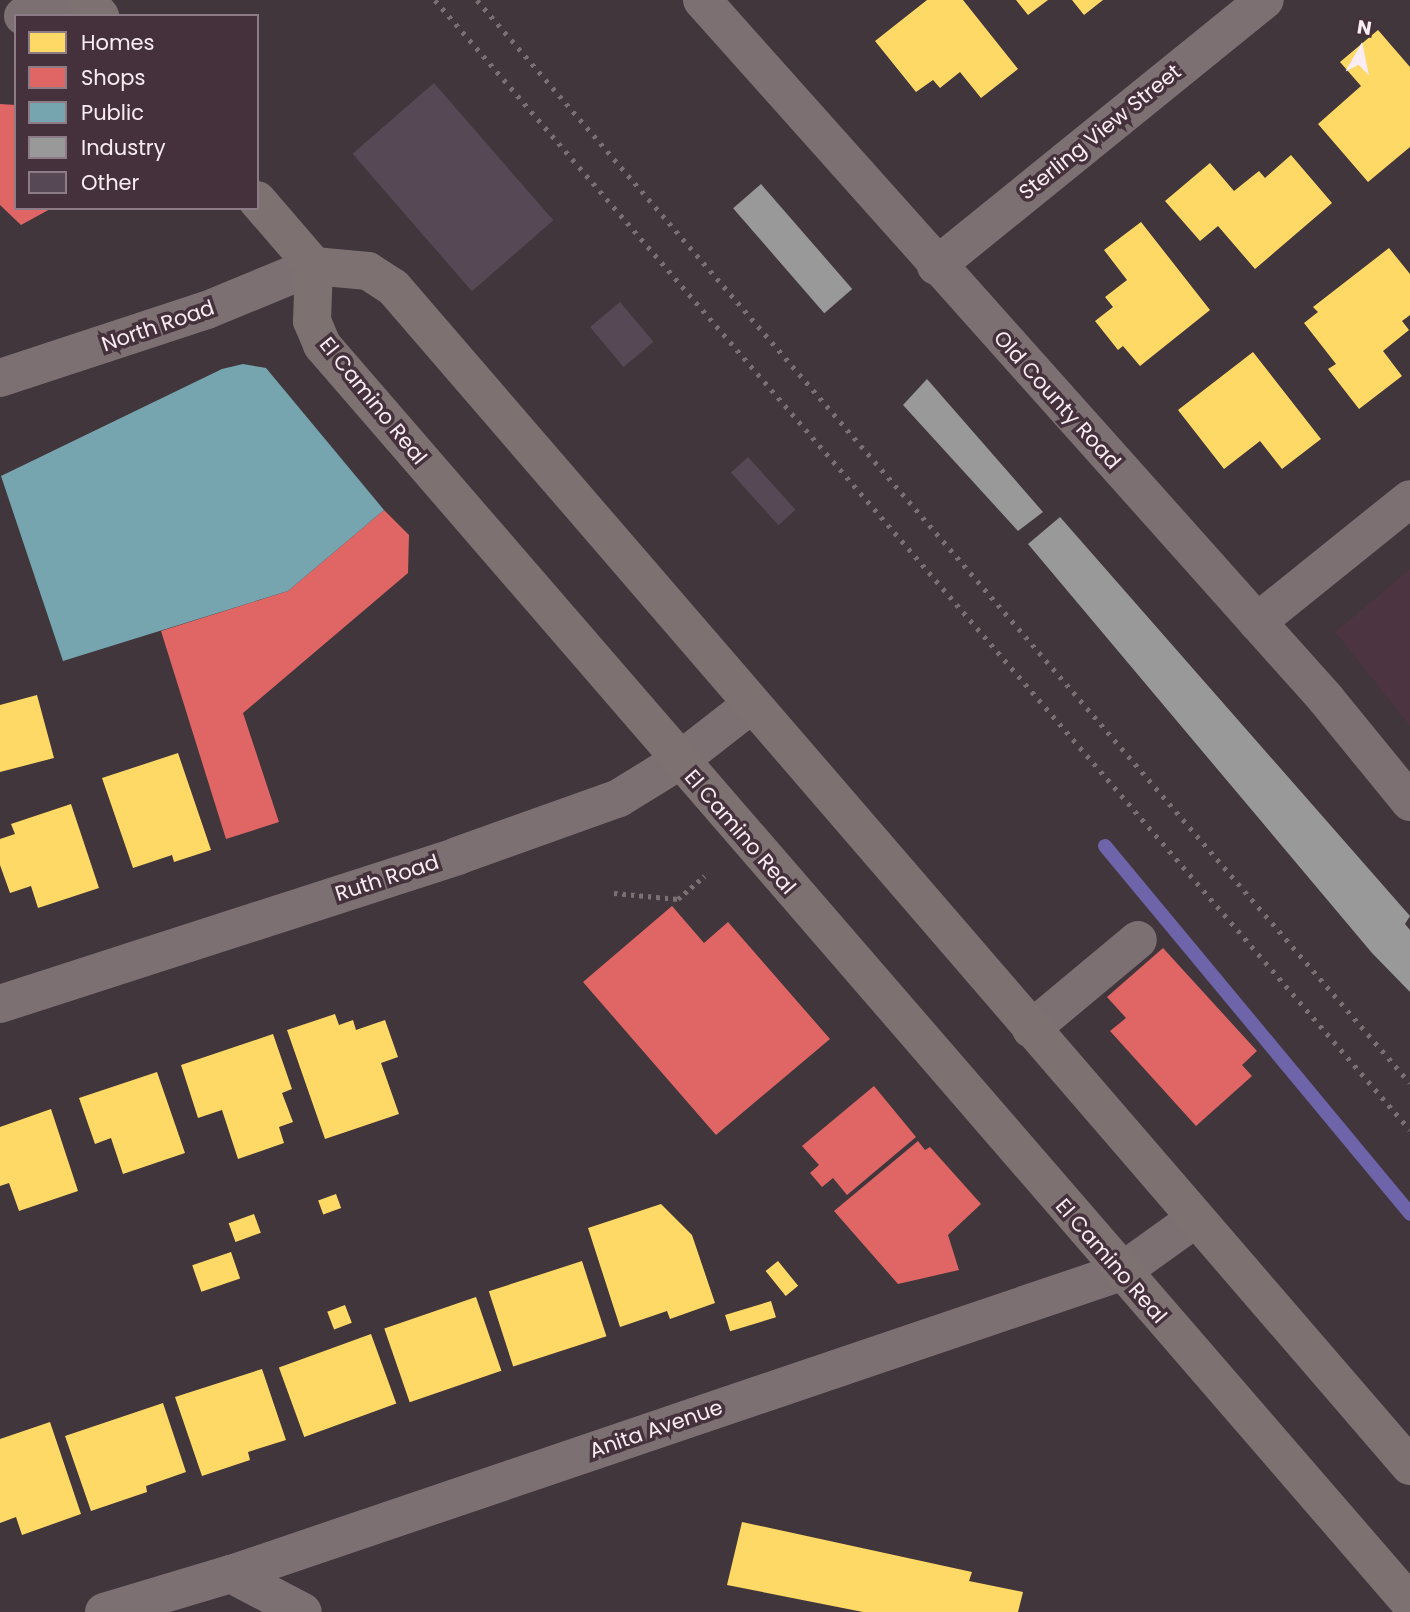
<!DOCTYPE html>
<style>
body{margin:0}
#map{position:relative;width:1410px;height:1612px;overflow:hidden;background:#41363b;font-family:Poppins,sans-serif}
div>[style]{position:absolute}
.built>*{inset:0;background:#4c3440}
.homes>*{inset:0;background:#ffd966;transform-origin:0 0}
.shops>*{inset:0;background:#e06666}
.public>*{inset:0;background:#76a5af}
.industry>*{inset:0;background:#999;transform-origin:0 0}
.stream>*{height:14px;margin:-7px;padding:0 7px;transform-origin:7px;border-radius:7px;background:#6e64aa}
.building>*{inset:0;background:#574856;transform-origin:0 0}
.path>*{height:4.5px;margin-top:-2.25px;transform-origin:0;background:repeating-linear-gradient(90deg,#7c7172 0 3.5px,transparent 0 8.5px)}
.minor>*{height:38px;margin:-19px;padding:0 19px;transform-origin:19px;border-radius:19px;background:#7d7072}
.major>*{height:38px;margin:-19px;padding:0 19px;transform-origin:19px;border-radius:19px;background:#7d7172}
.rail>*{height:5px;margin-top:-2.5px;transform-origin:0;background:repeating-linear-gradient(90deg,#7a7072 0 3.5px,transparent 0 10.5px)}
span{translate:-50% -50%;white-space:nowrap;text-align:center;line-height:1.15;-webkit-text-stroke:7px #45313b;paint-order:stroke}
.street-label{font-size:21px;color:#faecf3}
.legend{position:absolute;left:14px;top:14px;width:245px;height:196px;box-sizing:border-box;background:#45313b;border:2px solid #8d7c85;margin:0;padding:9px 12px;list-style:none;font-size:21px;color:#faecf3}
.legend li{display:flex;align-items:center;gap:14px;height:35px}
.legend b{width:35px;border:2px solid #8d7c85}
.north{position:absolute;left:1326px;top:14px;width:70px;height:70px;-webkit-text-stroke:5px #45313b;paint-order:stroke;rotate:9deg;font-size:19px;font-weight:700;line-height:28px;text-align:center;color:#faecf3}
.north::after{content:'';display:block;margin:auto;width:24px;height:32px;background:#faecf3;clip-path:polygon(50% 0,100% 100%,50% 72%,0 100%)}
</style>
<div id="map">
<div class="built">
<div style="clip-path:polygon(1410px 569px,1410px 726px,1335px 632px)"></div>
</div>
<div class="homes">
<div style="clip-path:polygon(927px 0,963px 0,1018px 69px,981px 98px,960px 72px,940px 88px,933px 80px,916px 92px,875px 41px)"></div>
<div style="clip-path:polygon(1016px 0,1048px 0,1028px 15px)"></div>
<div style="clip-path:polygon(1072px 0,1103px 0,1084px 15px)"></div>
<div style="clip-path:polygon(1378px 30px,1410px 67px,1410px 147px,1368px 182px,1318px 124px,1361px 86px,1340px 62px)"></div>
<div style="clip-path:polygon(1291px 155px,1332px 203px,1255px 269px,1218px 226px,1200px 241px,1165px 201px,1210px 163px,1234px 191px,1259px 171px,1265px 178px)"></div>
<div style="clip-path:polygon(1141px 222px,1210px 310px,1140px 366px,1123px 346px,1118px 350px,1095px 321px,1113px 307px,1105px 297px,1127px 280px,1104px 250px)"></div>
<div style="clip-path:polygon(1389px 248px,1410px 274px,1410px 315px,1402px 321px,1409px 330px,1383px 351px,1402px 376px,1359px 409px,1328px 369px,1336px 364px,1304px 323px,1318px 312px,1313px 307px)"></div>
<div style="clip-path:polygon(1253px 352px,1321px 439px,1282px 469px,1260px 441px,1224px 469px,1178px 410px)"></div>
<div style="clip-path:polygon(37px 695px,54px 758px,0 772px,0 705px)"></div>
<div style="clip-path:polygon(178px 753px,211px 850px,174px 862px,172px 855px,133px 868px,102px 778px)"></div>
<div style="clip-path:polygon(71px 804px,99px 888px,38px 908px,31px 886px,10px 893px,0 865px,0 839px,15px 834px,11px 824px)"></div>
<div style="clip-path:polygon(335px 1014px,339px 1025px,353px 1020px,356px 1030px,385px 1020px,398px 1057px,381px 1063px,399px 1114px,325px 1139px,287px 1030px)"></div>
<div style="clip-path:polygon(273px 1034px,292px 1089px,282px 1093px,293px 1122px,279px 1127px,284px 1143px,238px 1159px,222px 1110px,198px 1118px,181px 1065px)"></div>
<div style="clip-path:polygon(157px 1072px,185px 1153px,123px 1174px,111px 1138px,95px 1144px,79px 1098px)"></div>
<div style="clip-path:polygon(51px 1109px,78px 1191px,19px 1211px,9px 1183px,0 1186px,0 1127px)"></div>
<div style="left:336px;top:1194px;width:15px;height:19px;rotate:70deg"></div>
<div style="clip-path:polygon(661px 1204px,692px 1235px,715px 1303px,670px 1319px,667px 1311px,620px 1327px,588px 1228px)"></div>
<div style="left:254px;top:1214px;width:20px;height:27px;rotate:70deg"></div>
<div style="left:231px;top:1252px;width:28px;height:41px;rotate:71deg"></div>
<div style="left:582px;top:1261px;width:79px;height:98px;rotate:72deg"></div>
<div style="left:778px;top:1261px;width:32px;height:16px;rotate:51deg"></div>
<div style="left:476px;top:1297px;width:78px;height:97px;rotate:71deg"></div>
<div style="left:771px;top:1301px;width:17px;height:48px;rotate:73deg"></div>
<div style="left:345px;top:1305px;width:19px;height:19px;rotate:69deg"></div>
<div style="left:371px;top:1334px;width:74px;height:98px;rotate:70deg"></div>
<div style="clip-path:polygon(262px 1369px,286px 1440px,248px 1452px,250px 1460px,202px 1476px,175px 1397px)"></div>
<div style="clip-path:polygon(163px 1403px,186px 1472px,146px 1486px,147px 1492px,91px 1511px,65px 1436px)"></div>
<div style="clip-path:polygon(50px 1422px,81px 1514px,22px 1535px,16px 1517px,0 1523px,0 1439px)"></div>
<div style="clip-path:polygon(742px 1522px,972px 1572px,969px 1581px,1023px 1592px,1018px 1612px,863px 1612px,727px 1585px)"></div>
</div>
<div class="shops">
<div style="clip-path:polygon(0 104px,16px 105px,16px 208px,52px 208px,21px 225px,0 205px)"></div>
<div style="clip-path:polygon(384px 510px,409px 535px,408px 573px,243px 713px,279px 822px,226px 839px,161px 631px,288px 591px)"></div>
<div style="clip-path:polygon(672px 906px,704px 943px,728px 922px,830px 1039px,716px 1135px,583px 982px)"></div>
<div style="clip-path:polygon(1163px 948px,1257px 1051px,1242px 1065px,1252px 1076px,1196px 1126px,1110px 1031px,1126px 1018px,1107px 997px)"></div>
<div style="clip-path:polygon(874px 1086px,916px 1137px,847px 1195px,833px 1178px,822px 1187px,810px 1173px,819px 1165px,802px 1146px)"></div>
<div style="clip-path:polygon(918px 1141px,925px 1150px,930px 1147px,981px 1204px,948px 1235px,959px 1270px,898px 1284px,834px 1211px)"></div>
</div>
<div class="public">
<div style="clip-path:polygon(243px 364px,266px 368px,384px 510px,288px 591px,63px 661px,1px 476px,222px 369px)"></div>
</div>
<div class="industry">
<div style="left:761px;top:184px;width:139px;height:37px;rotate:49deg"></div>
<div style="clip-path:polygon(927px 379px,1043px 512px,1018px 531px,903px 405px)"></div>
<div style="clip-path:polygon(1060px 517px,1410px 916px,1405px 924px,1410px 930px,1410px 992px,1372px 953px,1028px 544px)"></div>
</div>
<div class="stream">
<div style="left:1105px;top:846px;width:478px;rotate:50.3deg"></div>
</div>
<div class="building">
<div style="left:434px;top:83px;width:182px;height:108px;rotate:49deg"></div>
<div style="left:620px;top:302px;width:52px;height:39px;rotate:50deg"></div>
<div style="left:748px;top:457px;width:71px;height:23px;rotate:48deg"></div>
</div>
<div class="path">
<div style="left:614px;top:893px;width:64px;rotate:5.4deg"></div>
<div style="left:678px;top:899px;width:35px;rotate:-41deg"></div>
</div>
<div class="minor">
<div style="left:702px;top:0;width:937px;rotate:48.24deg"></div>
<div style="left:1326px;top:699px;width:133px;rotate:50.8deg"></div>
<div style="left:23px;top:16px;width:51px;rotate:-18.4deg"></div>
<div style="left:936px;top:266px;width:423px;rotate:-39deg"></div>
<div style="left:0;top:378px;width:218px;rotate:-18.2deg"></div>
<div style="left:207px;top:310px;width:116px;rotate:-22.4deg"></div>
<div style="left:1257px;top:622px;width:196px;rotate:-38.8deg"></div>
<div style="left:0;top:1004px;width:480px;rotate:-17.9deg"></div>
<div style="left:457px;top:856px;width:172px;rotate:-19.7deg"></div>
<div style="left:619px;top:798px;width:70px;rotate:-31.7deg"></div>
<div style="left:679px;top:761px;width:91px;rotate:-37.9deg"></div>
<div style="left:1031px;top:1029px;width:139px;rotate:-39.8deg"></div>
<div style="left:231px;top:1574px;width:81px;rotate:27.8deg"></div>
<div style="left:104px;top:1612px;width:133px;rotate:-16.7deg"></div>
<div style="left:231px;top:1574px;width:940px;rotate:-18.74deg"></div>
<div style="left:1121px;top:1272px;width:91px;rotate:-35.6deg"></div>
</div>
<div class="major">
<div style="left:87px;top:0;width:21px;rotate:51deg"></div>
<div style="left:257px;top:200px;width:87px;rotate:49.2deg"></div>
<div style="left:314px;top:266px;width:55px;rotate:92.1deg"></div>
<div style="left:312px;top:321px;width:26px;rotate:67deg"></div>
<div style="left:322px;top:345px;width:1663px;rotate:49.14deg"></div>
<div style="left:314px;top:266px;width:54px;rotate:5.3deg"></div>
<div style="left:368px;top:271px;width:30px;rotate:33deg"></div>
<div style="left:393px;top:287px;width:1557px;rotate:49.22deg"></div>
</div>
<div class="rail">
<div style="left:435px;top:0;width:1492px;rotate:49.21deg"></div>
<div style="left:477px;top:0;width:1429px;rotate:49.26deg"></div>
</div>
<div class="street-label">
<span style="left:1100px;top:132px;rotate:-39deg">Sterling View Street</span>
<span style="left:158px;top:326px;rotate:-19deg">North Road</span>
<span style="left:1057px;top:400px;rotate:48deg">Old County Road</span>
<span style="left:373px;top:401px;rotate:51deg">El Camino Real</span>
<span style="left:740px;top:832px;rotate:49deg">El Camino Real</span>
<span style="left:387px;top:878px;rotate:-18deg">Ruth Road</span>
<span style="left:1111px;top:1261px;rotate:49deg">El Camino Real</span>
<span style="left:656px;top:1429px;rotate:-19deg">Anita Avenue</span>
</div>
<ul class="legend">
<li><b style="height:19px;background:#ffd966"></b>Homes</li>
<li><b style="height:19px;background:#e06666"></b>Shops</li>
<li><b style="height:19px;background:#76a5af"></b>Public</li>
<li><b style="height:19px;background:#999"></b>Industry</li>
<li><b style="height:19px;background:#574856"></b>Other</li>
</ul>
<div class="north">N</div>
</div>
